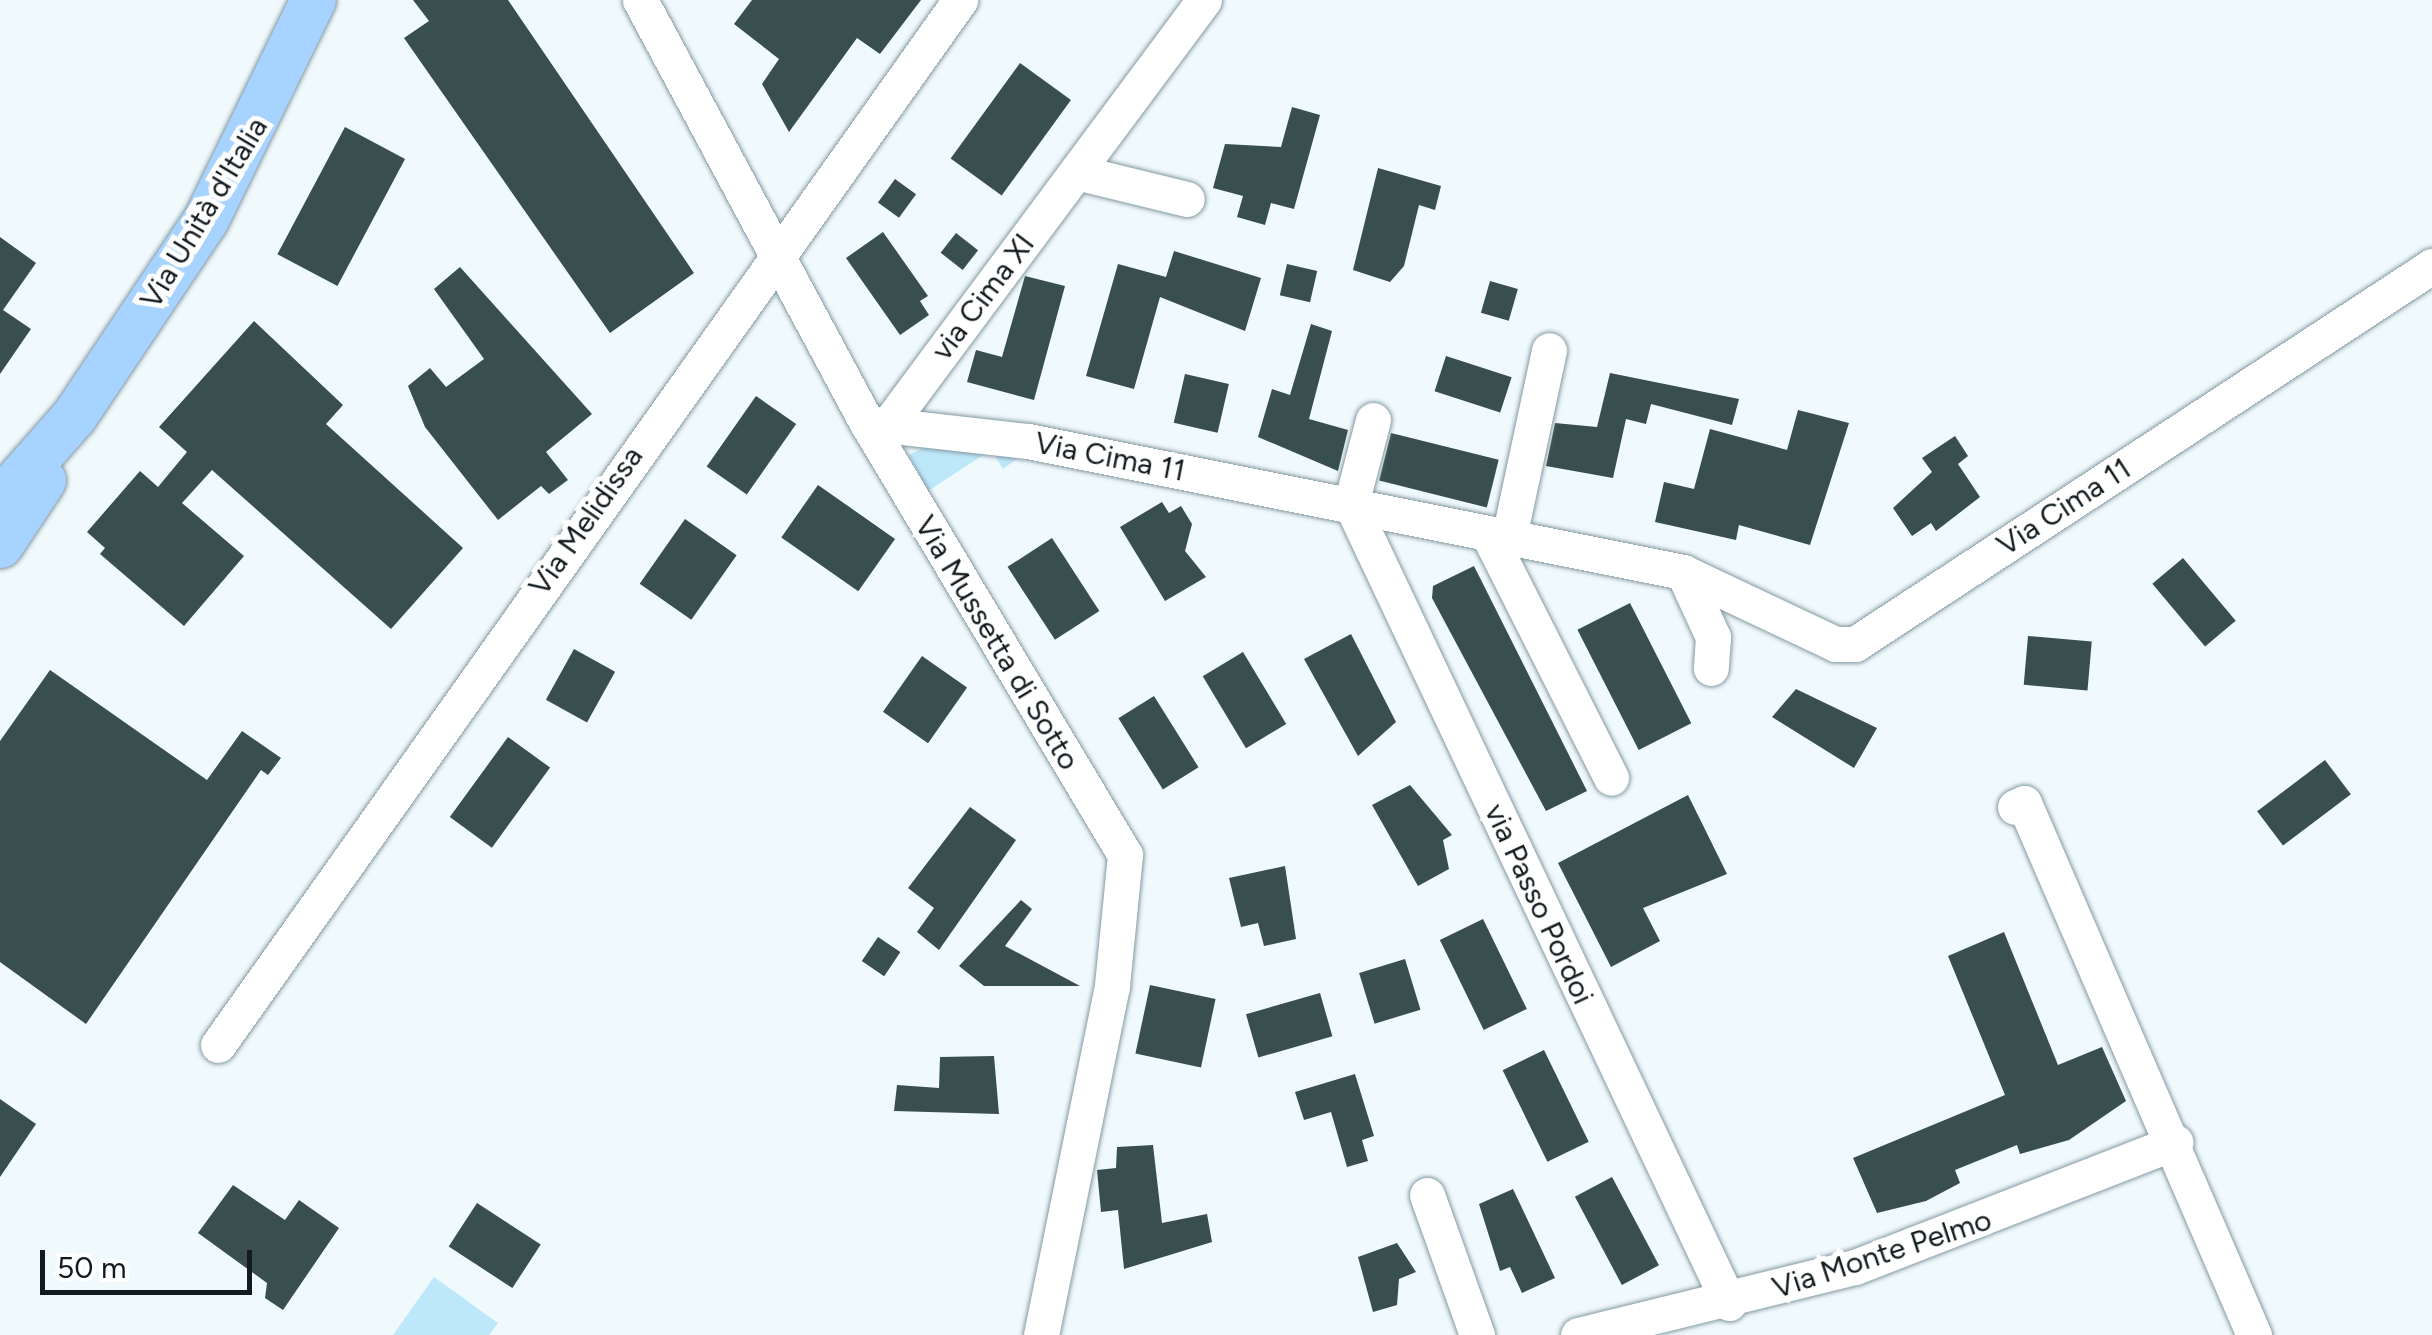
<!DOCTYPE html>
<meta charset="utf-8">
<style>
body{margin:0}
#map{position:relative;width:2432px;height:1335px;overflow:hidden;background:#f0f9fc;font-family:Figtree,sans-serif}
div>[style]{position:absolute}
.green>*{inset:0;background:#bde8fa}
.building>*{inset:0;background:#384e4f;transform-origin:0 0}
.roads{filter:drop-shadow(0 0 2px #8499a2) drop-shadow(0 0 2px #8499a2)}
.minor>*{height:35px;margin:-17.5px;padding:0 17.5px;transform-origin:17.5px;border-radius:17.5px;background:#fff}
.major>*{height:45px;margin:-22.5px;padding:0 22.5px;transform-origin:22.5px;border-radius:22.5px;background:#a6d3ff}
span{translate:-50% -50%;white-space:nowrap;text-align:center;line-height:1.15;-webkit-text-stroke:10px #fff;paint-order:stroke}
.street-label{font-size:30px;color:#131b1e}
.scale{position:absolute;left:40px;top:1250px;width:212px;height:45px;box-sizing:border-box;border:5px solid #131b1e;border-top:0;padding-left:12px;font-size:30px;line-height:35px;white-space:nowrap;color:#131b1e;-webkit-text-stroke:8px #fff;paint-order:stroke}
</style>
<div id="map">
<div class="green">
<div style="clip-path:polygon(935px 442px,957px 444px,1022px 455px,1003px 469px,991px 450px,928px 491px,909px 455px)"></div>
<div style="clip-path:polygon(434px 1277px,498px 1323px,489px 1335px,393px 1335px)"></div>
</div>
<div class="building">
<div style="clip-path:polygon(413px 0,508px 0,694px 273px,610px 333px,404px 38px,429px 21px)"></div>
<div style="clip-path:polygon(752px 0,921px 0,880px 54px,857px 38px,789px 132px,762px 84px,779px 59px,734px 24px)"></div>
<div style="left:1020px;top:63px;width:63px;height:118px;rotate:36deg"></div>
<div style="clip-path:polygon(1292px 107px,1320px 115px,1294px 209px,1271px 203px,1265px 225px,1237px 217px,1243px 196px,1213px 188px,1225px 144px,1281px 147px)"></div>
<div style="left:345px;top:127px;width:68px;height:144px;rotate:28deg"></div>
<div style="clip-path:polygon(1378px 168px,1441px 186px,1435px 210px,1419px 205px,1404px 266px,1390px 282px,1353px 270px)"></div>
<div style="left:895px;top:179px;width:26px;height:29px;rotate:36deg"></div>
<div style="clip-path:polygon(883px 232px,928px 296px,920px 301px,929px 315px,900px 335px,846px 258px)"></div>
<div style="left:956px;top:233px;width:28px;height:25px;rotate:38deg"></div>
<div style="clip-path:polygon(0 237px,36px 263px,3px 310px,31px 329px,0 374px)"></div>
<div style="clip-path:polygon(1174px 251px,1261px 278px,1245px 331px,1160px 297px,1134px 389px,1086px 376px,1118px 264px,1166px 277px)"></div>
<div style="left:1287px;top:264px;width:31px;height:32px;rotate:13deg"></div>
<div style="clip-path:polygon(460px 267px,592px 414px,546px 452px,568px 480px,549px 494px,541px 486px,498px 520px,425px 427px,408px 386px,430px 368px,446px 387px,484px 359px,434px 289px)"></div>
<div style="clip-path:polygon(1025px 276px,1065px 286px,1034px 400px,967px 382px,976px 350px,1002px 357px)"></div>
<div style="left:1490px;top:281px;width:29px;height:33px;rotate:16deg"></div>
<div style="clip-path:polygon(254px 321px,343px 405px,326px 424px,463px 548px,391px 629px,212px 470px,182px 503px,244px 556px,184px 626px,100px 554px,105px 548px,87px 532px,140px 471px,158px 487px,187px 452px,159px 427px)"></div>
<div style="clip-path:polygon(1311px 324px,1332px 331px,1309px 419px,1348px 430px,1338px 471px,1258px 437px,1272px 389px,1290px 395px)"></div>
<div style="left:1446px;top:356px;width:69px;height:37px;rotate:18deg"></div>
<div style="clip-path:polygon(1610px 373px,1739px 399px,1732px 425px,1651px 404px,1646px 424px,1626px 419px,1613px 478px,1546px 466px,1555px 423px,1597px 427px)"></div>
<div style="left:1185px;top:374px;width:45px;height:50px;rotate:13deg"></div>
<div style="left:756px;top:396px;width:49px;height:86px;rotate:35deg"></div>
<div style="clip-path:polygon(1798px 410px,1849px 423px,1810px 545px,1739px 525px,1736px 540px,1655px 522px,1664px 482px,1694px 489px,1710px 429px,1787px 450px)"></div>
<div style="left:1391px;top:433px;width:111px;height:49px;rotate:14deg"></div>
<div style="clip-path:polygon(1955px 436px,1968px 456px,1958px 464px,1980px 497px,1936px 531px,1931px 523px,1912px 536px,1893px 508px,1932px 472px,1922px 458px)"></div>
<div style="left:818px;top:485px;width:94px;height:64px;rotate:35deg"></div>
<div style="clip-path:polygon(1162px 502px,1169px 513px,1181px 506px,1192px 524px,1185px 551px,1206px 577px,1165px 601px,1120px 527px)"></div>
<div style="left:685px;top:519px;width:63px;height:79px;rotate:35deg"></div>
<div style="left:1052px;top:538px;width:87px;height:53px;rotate:57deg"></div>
<div style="left:2183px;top:558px;width:82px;height:40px;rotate:50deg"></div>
<div style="clip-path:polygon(1474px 566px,1587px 791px,1546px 811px,1432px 598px,1433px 586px)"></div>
<div style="left:1630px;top:603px;width:135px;height:59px;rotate:63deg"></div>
<div style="clip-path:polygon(1351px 634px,1396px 722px,1358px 756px,1304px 659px)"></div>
<div style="left:2028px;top:636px;width:64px;height:49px;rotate:5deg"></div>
<div style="left:574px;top:649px;width:47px;height:58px;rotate:29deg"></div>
<div style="left:1243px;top:652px;width:84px;height:47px;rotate:59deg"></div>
<div style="left:922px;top:656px;width:55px;height:68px;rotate:35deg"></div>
<div style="clip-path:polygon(50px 670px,207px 780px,242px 731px,281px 758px,268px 775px,261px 770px,86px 1024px,0 962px,0 741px)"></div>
<div style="clip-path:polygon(1796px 689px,1877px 728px,1854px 768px,1772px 717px)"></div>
<div style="left:1154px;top:696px;width:84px;height:42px;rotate:58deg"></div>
<div style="left:508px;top:737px;width:52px;height:99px;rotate:36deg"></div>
<div style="left:2325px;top:760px;width:43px;height:85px;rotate:53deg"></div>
<div style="clip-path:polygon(1410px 785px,1452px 835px,1443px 840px,1449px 869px,1418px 886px,1372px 805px)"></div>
<div style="clip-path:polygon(1688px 795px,1727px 874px,1643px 908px,1660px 941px,1611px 967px,1558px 863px)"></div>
<div style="clip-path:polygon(970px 807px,1016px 840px,939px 950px,917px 932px,934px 908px,908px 888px)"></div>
<div style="clip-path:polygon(1285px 866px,1296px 939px,1264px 946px,1258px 923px,1241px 927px,1229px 878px)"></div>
<div style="clip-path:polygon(1021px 900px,1032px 909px,1005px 946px,1080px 986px,984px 986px,959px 966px)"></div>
<div style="left:1483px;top:919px;width:100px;height:48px;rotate:64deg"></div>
<div style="clip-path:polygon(2004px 932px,2058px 1065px,2102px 1047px,2126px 1101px,2069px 1140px,2020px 1154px,2017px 1145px,1955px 1170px,1960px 1183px,1926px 1201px,1877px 1213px,1853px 1158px,2005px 1095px,1948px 956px)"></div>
<div style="left:878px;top:937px;width:27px;height:29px;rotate:34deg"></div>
<div style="left:1405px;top:959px;width:53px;height:48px;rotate:73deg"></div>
<div style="left:1150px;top:985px;width:67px;height:70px;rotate:12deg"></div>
<div style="left:1320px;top:993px;width:45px;height:77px;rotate:74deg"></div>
<div style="left:1544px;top:1050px;width:102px;height:46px;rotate:64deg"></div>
<div style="clip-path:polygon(994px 1056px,999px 1114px,894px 1111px,897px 1085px,939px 1088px,940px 1057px)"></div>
<div style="clip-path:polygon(1355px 1074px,1374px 1136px,1362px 1140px,1368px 1161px,1347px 1167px,1331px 1112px,1304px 1120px,1295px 1092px)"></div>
<div style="clip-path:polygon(0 1099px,36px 1124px,0 1177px)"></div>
<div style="clip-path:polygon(1153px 1145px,1162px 1223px,1207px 1214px,1212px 1242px,1124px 1269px,1118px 1210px,1101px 1212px,1097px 1170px,1116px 1168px,1117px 1147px)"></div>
<div style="left:1612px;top:1177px;width:100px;height:42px;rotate:62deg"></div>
<div style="clip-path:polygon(233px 1185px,285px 1220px,299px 1200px,339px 1228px,283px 1310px,265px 1298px,267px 1283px,198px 1233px)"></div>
<div style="clip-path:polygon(1513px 1189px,1555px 1278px,1522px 1293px,1510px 1267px,1500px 1271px,1479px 1204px)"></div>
<div style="left:477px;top:1203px;width:76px;height:52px;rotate:33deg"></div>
<div style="clip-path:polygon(1397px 1243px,1416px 1272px,1399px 1279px,1397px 1305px,1373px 1312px,1358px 1257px)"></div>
</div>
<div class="roads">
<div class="minor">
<div style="left:640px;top:0;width:480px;rotate:61.8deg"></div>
<div style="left:867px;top:423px;width:503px;rotate:59.15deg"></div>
<div style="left:1125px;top:855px;width:132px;rotate:95.7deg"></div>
<div style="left:1112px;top:986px;width:356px;rotate:101.5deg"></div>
<div style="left:1076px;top:172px;width:114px;rotate:13.7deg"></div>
<div style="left:1373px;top:420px;width:87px;rotate:104.7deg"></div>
<div style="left:1351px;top:504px;width:884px;rotate:64.68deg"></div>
<div style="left:890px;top:422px;width:526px;rotate:-53.35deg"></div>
<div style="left:867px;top:423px;width:162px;rotate:6.4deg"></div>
<div style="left:1028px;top:441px;width:668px;rotate:11.31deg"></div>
<div style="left:1683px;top:572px;width:168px;rotate:25.3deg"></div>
<div style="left:1835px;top:644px;width:20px"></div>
<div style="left:1855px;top:644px;width:690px;rotate:-33.23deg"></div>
<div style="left:1488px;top:534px;width:273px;rotate:63.2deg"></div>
<div style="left:1509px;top:537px;width:191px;rotate:-77.9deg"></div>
<div style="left:1683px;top:572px;width:72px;rotate:65.2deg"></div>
<div style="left:1713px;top:637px;width:31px;rotate:94deg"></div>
<div style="left:2015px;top:807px;width:10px;rotate:-24deg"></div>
<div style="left:2024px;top:803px;width:580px;rotate:66.62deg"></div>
<div style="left:218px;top:1045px;width:1282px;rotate:-54.62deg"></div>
<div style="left:1427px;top:1195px;width:149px;rotate:70.3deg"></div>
<div style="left:1578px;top:1335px;width:285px;rotate:-13.8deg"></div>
<div style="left:1855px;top:1267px;width:344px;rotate:-21.3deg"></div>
</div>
<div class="major">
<div style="left:0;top:500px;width:112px;rotate:-48.6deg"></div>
<div style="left:74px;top:416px;width:237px;rotate:-56.2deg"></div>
<div style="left:206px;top:219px;width:244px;rotate:-64deg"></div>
<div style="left:0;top:545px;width:78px;rotate:-56.5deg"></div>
</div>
</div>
<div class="street-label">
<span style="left:204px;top:213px;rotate:-59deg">Via Unità d'Italia</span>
<span style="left:983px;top:297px;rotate:-53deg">via Cima XI</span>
<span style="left:1110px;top:457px;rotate:11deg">Via Cima 11</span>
<span style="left:2064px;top:507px;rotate:-33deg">Via Cima 11</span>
<span style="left:586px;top:521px;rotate:-55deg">Via Melidissa</span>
<span style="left:997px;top:643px;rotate:59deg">Via Mussetta di Sotto</span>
<span style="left:1539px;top:904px;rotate:65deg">via Passo Pordoi</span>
<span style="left:1882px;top:1254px;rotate:-18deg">Via Monte Pelmo</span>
</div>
<div class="scale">50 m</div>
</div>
